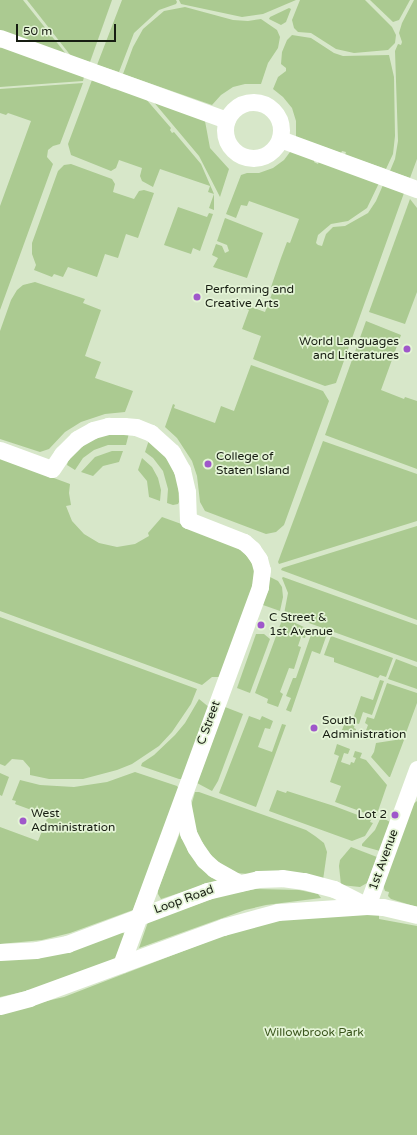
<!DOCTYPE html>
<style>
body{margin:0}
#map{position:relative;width:417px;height:1135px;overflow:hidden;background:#d7e7c9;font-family:"Varela Round",sans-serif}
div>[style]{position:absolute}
.green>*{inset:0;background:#abca91}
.minor>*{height:17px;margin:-8.5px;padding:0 8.5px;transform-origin:8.5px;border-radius:8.5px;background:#fff}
.minor>.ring{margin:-8.5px;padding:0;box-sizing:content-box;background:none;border:17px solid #fff;border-radius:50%}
.dots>*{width:11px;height:11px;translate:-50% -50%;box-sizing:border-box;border:2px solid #e4f4d6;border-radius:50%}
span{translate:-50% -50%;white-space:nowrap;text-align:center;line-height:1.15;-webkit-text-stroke:3.5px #e4f4d6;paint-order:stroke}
.poi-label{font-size:12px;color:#171d12}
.left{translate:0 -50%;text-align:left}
.right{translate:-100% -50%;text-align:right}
.street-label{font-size:12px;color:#171d12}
.park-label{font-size:12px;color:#3a551c}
.scale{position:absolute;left:16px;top:24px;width:100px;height:18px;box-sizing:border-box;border:2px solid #171d12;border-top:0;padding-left:5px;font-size:12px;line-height:14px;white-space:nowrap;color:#171d12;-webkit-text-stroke:3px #e4f4d6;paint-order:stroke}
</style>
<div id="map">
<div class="green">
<div style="clip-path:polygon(0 0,23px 0,66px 54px,0 30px)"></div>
<div style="clip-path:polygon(27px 0,112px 0,90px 62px,71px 56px)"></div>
<div style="clip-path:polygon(122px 0,176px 0,177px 2px,176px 4px,159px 10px,134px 33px,119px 72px,97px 65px)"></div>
<div style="clip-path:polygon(179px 0,296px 0,263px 14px,242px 17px,181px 4px)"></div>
<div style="clip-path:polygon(300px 0,365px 0,392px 27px,396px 35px,395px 43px,388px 50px,354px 53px,336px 49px,311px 33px,298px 32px,294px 28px,292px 20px)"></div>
<div style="clip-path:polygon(370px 0,410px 0,399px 20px,393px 22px)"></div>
<div style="clip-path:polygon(414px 0,417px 0,417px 159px,410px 178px,390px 171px,395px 159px,398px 141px,395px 51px,398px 44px,401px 45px,402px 42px,399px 33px,402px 23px)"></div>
<div style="clip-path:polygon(185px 7px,233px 20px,248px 21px,261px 19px,277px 30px,280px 37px,278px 48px,268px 63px,261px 84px,245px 84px,233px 87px,221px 95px,212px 105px,123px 74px,133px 47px,143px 29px,164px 11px)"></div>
<div style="clip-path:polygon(289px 8px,291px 9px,286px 22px,281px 25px,269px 19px,270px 17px)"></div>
<div style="clip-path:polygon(292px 35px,311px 38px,334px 53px,343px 56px,389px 55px,394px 77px,395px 136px,393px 154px,386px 169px,345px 155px,346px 152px,342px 151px,341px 153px,296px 137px,296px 121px,292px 108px,283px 97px,273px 89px,278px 77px,286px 71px,286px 68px,281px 64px,282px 52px,287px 40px)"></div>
<div style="clip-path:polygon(3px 47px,84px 77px,83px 81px,0 87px,0 48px)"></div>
<div style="clip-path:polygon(92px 80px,111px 86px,110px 88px,115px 89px,116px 87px,145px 98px,171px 128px,170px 130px,172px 133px,174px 132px,201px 164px,214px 194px,214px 210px,209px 208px,214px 194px,208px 192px,210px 186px,160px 169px,153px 187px,142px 181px,140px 176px,142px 168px,119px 160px,116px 168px,111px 171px,71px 155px,68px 144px)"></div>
<div style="clip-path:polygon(83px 83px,60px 144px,53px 146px,48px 150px,47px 157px,53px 164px,0 310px,0 206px,31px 121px,8px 113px,6px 115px,0 113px,0 89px)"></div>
<div style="clip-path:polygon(152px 100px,205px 121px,210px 148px,229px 169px,220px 197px,199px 156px)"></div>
<div style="clip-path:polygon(295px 151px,315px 159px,314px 162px,318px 164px,319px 161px,379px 183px,367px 208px,348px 221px,331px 224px,318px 235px,316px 243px,318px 245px,322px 246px,326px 234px,333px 227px,345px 226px,368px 213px,376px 201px,383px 185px,404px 193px,336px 383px,325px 386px,253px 359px,261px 336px,242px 329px,249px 310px,247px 309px,248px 306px,265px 312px,274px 288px,271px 287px,281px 258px,287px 242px,290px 243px,299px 219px,249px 201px,247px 206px,241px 205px,236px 218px,226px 214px,241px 175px,247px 173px,259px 173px,273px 168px,284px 160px,290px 152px)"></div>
<div style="clip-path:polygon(71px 164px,112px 179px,115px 184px,113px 192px,134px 199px,139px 191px,144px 190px,154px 193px,138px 238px,126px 234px,118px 258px,105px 254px,97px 277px,68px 267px,63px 277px,54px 274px,52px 277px,34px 270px,36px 265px,32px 254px,32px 243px,58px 171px,64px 165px)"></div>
<div style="clip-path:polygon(410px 199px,417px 208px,417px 292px,405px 324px,369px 312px)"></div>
<div style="clip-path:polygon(178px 207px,207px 217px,209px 213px,213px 214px,200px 251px,193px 248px,191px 254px,164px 245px)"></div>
<div style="clip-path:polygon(225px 218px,263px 233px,247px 278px,213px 267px,218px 258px,212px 255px,216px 244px,222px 246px,225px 253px,229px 251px,227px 245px,217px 241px)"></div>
<div style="clip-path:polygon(35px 282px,85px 299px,83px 303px,101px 310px,85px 356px,101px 362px,95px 378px,133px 391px,125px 412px,105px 414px,81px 422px,65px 432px,49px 449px,40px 452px,0 439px,0 331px,11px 300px,17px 290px,23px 285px)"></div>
<div style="clip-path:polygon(366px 321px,401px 335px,381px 390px,404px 399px,405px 397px,417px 401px,417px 469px,325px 435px)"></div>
<div style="clip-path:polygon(251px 365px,323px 391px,329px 401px,284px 525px,276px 532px,266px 534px,205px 511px,200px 502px,197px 476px,192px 461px,177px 438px,165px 427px,173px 404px,175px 405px,174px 408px,215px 423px,221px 406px,234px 411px)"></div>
<div style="clip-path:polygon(129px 433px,126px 445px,108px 445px,94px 450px,83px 458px,75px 470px,67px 465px,69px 456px,90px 439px,106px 434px)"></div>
<div style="clip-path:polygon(149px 440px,167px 456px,178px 482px,179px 502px,178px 504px,173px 505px,167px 503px,168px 489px,163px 471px,153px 458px,145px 452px)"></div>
<div style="clip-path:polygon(323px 441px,417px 474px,417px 521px,279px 564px,278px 562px)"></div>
<div style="clip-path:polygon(112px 451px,123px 451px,119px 462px,103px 466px,93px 476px,81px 472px,95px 457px)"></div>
<div style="clip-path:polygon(0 458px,70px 484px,69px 493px,71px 505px,66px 506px,72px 521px,84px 534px,99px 543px,117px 547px,135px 544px,149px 536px,148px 533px,162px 517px,234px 543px,243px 549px,254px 567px,255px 580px,221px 677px,212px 677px,202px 685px,0 611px)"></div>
<div style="clip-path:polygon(142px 458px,152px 467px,158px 478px,161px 490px,160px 501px,149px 497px,147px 481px,138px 470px)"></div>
<div style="clip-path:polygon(417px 526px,417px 620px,281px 570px,282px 568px)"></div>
<div style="clip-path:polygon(270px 577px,278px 581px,282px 587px,283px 597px,280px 611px,263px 605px)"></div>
<div style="clip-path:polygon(283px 577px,417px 625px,417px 662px,284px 614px,288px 593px,282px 578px)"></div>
<div style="clip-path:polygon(0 617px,197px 689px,191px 704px,172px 732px,159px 746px,132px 764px,117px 770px,83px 779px,49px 779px,30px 775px,30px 768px,23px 760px,12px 759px,5px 766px,0 764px)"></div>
<div style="clip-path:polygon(285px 618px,308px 629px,305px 638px,301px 637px,298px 646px,301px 647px,294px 669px,289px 668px,280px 692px,283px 694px,278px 707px,267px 703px,268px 699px,255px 693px,282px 620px)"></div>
<div style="clip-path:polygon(313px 629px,327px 634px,320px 654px,312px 651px,291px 712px,286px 710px,291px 698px,286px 696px,293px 678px,296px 678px)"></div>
<div style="clip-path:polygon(256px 634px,264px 634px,270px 639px,250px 693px,237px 688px)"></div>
<div style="clip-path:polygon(331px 636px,393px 658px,386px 677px,380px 675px,378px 678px,334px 662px,334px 658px,324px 655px)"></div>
<div style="clip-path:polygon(396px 659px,417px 667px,417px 689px,388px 679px)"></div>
<div style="clip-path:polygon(380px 680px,384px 681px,372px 715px,363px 712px,359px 724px,355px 723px,354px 728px,356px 729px,355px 734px,342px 730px,346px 720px,352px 722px,361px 696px,373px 700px)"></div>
<div style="clip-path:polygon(387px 683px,417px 693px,417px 703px,406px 733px,374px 737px,369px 736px,367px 740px,360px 738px,362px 732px,365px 733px,368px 725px,365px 723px,367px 717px,374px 719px)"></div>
<div style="clip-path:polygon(199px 699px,210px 708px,184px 779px,179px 779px,141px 766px,142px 763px,154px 755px,175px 735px,185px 723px)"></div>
<div style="clip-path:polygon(225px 707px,243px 714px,218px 781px,212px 791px,197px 783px)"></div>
<div style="clip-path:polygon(249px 716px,260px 720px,262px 716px,273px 721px,270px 729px,265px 728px,258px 747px,272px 752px,282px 724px,286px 725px,256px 807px,219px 793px)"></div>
<div style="clip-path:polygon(402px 739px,404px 740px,390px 777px,389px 777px,371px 757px,374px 752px,376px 743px)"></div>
<div style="clip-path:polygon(337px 744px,350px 749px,348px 754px,344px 753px,341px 762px,350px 765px,351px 762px,354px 763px,356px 758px,353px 757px,355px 751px,362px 753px,360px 758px,366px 760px,387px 785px,376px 817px,335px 802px,341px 786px,330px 782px,339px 756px,334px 754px)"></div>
<div style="clip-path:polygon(135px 772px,177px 786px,180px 790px,133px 910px,70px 933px,42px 940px,0 944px,0 827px,38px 841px,48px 816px,15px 804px,16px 801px,12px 800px,20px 780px,40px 785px,74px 787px,107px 782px)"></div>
<div style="clip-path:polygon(0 773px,9px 777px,2px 796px,0 795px)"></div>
<div style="clip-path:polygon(277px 790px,286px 793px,287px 791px,334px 806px,371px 820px,370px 822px,373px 823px,365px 836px,352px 841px,269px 811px)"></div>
<div style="clip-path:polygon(195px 792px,199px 792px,306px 830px,315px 836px,324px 843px,327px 852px,323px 880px,236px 873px,213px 862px,195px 837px,191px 806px)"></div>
<div style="clip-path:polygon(417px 801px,417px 907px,391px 899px,388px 896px,389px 892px,385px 891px,383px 885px,412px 805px)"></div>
<div style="clip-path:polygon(381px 817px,390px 822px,380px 851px,362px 846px,362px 844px,375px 830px)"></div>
<div style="clip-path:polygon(180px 833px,219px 880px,161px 899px,158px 894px,158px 890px)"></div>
<div style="clip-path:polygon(351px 847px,377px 857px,367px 883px,360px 887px,341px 885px,339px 866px,340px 860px)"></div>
<div style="clip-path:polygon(256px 889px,299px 890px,318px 894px,321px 898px,266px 905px,245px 910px,139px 948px,148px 922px,223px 895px)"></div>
<div style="clip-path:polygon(367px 914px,379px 915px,379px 919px,417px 926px,417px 1135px,0 1135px,0 1012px,64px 997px,264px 920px)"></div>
<div style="clip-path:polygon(121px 932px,125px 934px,116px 959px,57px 984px,0 997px,0 959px)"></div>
</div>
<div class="minor">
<div style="left:0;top:38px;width:241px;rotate:19.9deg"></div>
<div class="ring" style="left:225px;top:102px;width:39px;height:39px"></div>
<div style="left:280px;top:139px;width:146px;rotate:20.1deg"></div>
<div style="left:0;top:450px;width:55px;rotate:20.1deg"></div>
<div style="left:52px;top:469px;width:18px;rotate:-56deg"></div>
<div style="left:62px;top:454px;width:21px;rotate:-45deg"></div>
<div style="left:77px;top:439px;width:18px;rotate:-29deg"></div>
<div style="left:93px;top:430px;width:16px;rotate:-15deg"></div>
<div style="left:108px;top:426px;width:16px"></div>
<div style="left:124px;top:426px;width:12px;rotate:5deg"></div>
<div style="left:136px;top:427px;width:16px;rotate:22deg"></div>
<div style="left:151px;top:433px;width:28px;rotate:42deg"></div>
<div style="left:172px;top:452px;width:21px;rotate:61deg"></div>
<div style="left:182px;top:470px;width:23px;rotate:77deg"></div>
<div style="left:187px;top:492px;width:28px;rotate:88deg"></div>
<div style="left:188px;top:520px;width:60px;rotate:21.4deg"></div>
<div style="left:244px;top:542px;width:11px;rotate:41deg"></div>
<div style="left:252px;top:549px;width:12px;rotate:55deg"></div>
<div style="left:259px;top:559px;width:11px;rotate:75deg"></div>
<div style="left:262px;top:570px;width:17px;rotate:97deg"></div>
<div style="left:260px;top:587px;width:402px;rotate:110.2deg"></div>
<div style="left:182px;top:801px;width:33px;rotate:79deg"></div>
<div style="left:188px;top:833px;width:16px;rotate:63deg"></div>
<div style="left:195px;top:847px;width:16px;rotate:55deg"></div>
<div style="left:204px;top:860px;width:13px;rotate:42deg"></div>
<div style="left:214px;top:869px;width:29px;rotate:29deg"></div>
<div style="left:367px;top:906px;width:146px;rotate:-69.9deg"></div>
<div style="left:0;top:952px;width:36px;rotate:-3deg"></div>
<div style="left:36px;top:950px;width:32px;rotate:-11deg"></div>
<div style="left:67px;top:944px;width:150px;rotate:-20.7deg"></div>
<div style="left:207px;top:891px;width:52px;rotate:-13.2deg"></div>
<div style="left:258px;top:879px;width:24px;rotate:-2deg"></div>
<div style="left:282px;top:878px;width:22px;rotate:8deg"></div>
<div style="left:304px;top:881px;width:31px;rotate:15deg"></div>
<div style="left:334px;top:889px;width:37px;rotate:27deg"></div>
<div style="left:0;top:1006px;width:30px;rotate:-15deg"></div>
<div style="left:29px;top:998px;width:207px;rotate:-20.1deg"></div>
<div style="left:223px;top:927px;width:57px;rotate:-15.3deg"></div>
<div style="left:278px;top:912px;width:89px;rotate:-3.9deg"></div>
<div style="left:367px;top:906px;width:16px;rotate:4deg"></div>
<div style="left:383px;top:907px;width:35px;rotate:13deg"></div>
</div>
<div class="dots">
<div style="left:197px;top:297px;background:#9f57ca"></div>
<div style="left:407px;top:349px;background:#9f57ca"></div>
<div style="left:208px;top:464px;background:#9f57ca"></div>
<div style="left:261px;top:625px;background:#9f57ca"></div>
<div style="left:314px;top:728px;background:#9f57ca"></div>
<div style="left:395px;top:815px;background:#9f57ca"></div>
<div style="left:23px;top:821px;background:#9f57ca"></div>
</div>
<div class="poi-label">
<span class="left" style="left:205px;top:297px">Performing and<br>Creative Arts</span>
<span class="right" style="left:399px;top:349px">World Languages<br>and Literatures</span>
<span class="left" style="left:216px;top:464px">College of<br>Staten Island</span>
<span class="left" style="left:269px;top:625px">C Street &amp;<br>1st Avenue</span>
<span class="left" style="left:322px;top:728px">South<br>Administration</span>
<span class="left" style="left:31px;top:821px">West<br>Administration</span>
<span class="right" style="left:387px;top:815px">Lot 2</span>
</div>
<div class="street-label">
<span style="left:209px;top:723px;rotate:-70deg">C Street</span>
<span style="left:384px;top:860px;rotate:-70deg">1st Avenue</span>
<span style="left:184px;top:900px;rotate:-20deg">Loop Road</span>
</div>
<div class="park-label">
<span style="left:314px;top:1033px">Willowbrook Park</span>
</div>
<div class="scale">50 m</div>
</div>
